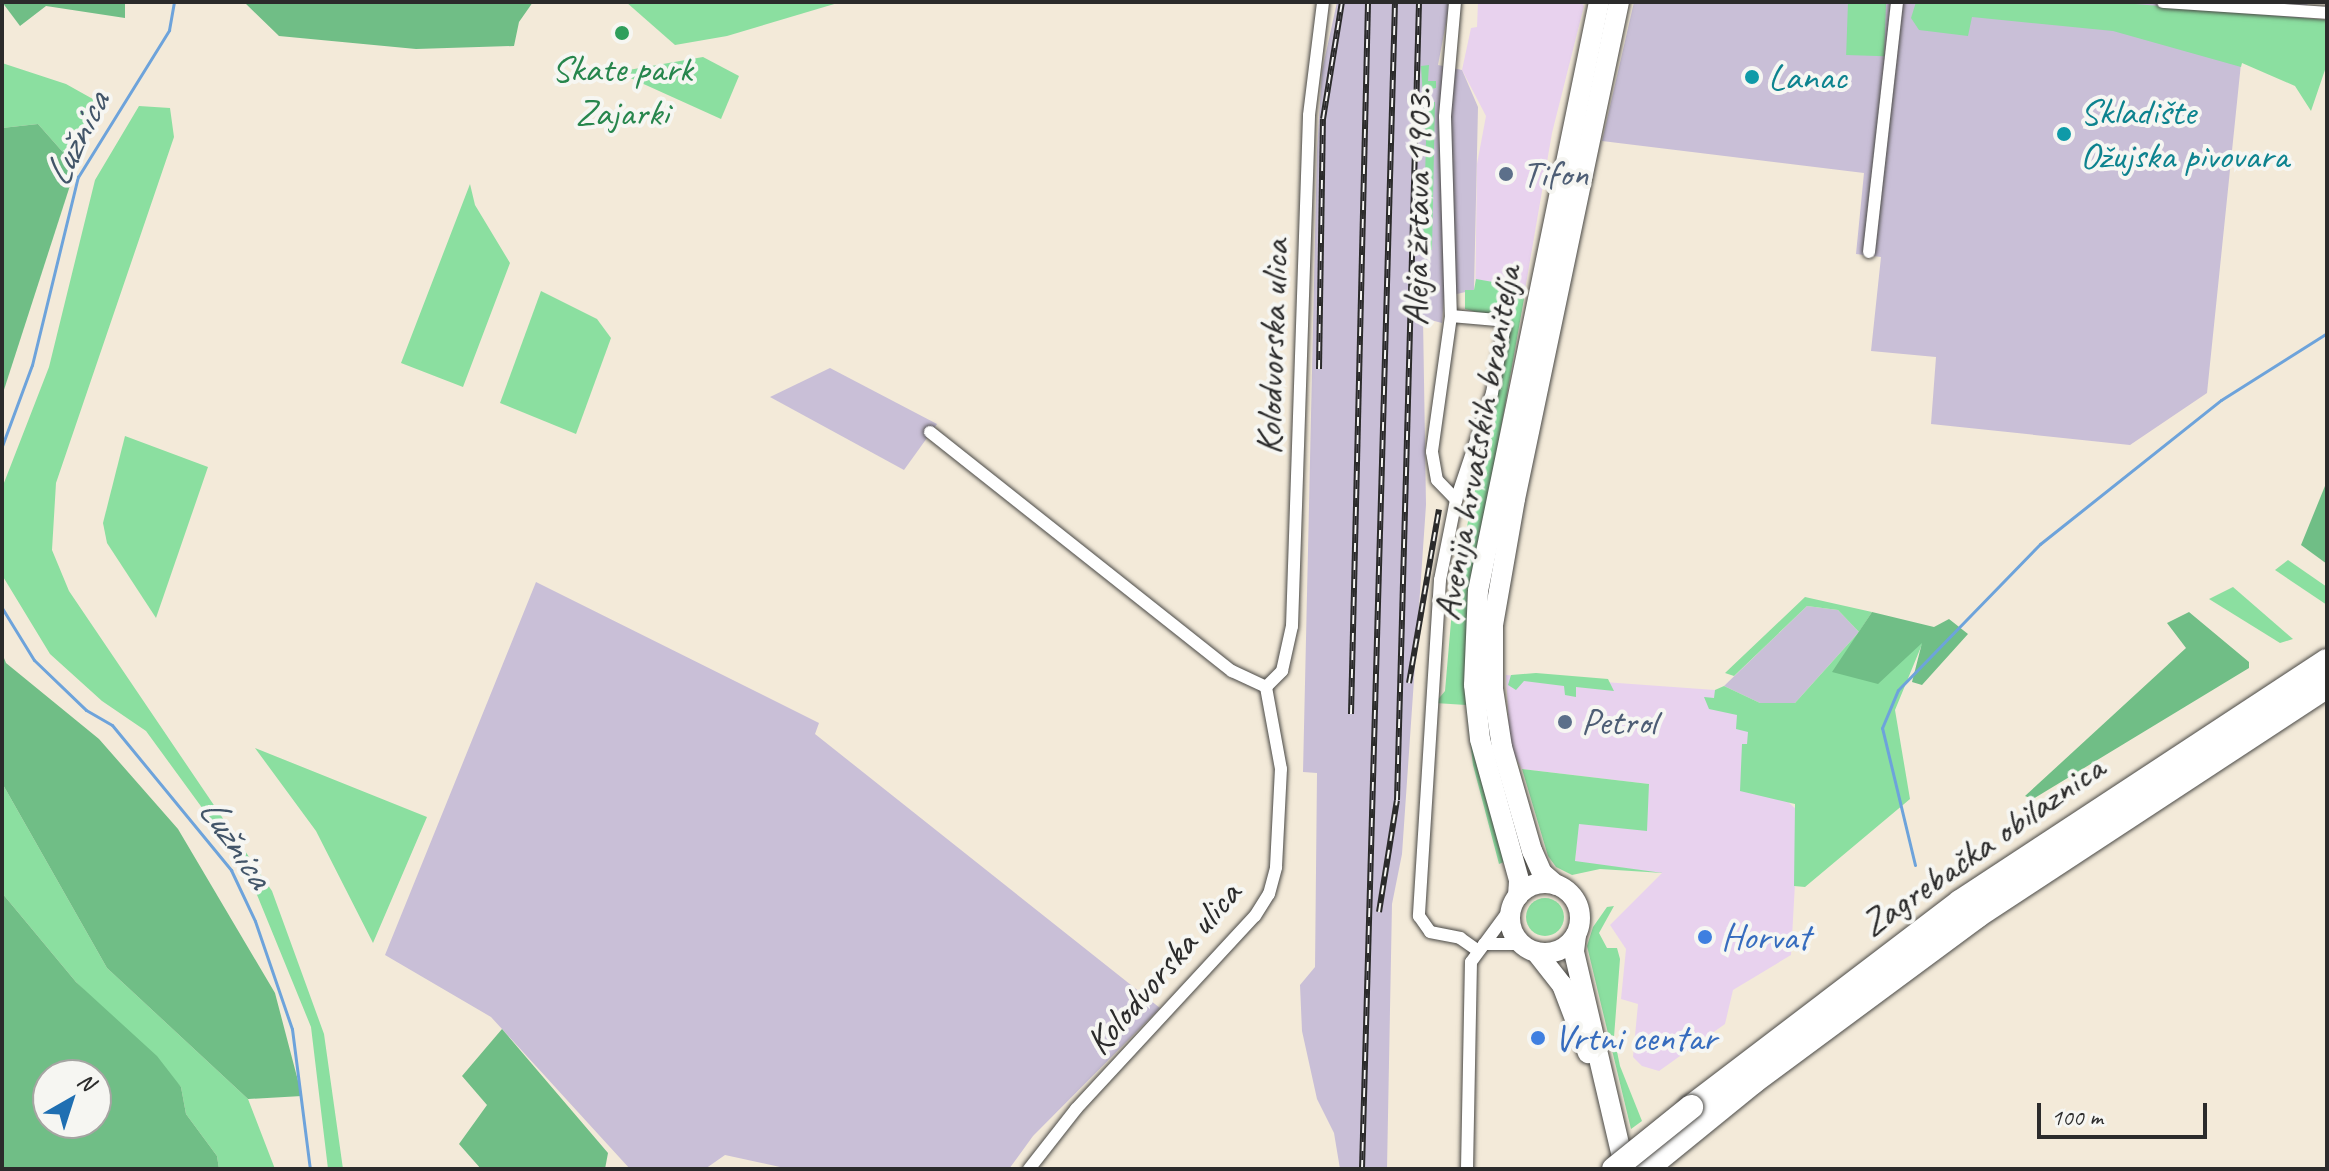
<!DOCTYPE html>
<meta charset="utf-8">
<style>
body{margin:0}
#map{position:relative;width:2329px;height:1171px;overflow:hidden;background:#f3ead9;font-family:Caveat,sans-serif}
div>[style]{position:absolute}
.built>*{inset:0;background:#e8d2ee}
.industrial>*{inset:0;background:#c9bfd7}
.green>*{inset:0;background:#8bdfa0;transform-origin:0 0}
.round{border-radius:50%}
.forest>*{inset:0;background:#70be86}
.stream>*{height:3px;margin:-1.5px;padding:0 1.5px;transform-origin:1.5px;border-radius:1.5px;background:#6da3db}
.roads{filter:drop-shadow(0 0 2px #494845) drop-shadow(0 0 2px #494845)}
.street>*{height:12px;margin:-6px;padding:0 6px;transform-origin:6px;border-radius:6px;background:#fff}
.primary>*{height:20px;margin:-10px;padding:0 10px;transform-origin:10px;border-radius:10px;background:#fff}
.primary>.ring{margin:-10px;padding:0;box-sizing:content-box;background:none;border:20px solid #fff;border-radius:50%}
.highway>*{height:24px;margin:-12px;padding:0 12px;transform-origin:12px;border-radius:12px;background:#fff}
.rail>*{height:6px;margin-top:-3px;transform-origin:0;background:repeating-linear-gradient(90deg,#f6f6f2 0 9px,#2b2b2b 0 18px);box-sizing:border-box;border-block:2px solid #2b2b2b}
.bridges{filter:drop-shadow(0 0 2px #494845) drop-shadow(0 0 2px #494845)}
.highway-bridge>*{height:24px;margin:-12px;padding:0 12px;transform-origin:12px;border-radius:12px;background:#fff}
.dots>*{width:22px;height:22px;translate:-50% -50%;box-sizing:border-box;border:4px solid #f6f6f2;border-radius:50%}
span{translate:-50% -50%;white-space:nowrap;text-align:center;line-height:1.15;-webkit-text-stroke:8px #f6f6f2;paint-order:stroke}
.leisure-label{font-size:38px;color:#27864d}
.culture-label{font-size:38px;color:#0d838f}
.left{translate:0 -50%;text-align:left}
.service-label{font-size:38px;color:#4e5e75}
.street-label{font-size:38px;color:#2b2b2b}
.shop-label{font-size:38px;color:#366cbe}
.water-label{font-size:40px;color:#425569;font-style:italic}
.frame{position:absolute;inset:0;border:4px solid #2b2b2b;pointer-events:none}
.north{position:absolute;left:32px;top:1059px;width:80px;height:80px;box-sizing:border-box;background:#f6f6f2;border:2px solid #a5a5a2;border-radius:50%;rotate:39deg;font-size:22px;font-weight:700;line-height:32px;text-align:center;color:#2b2b2b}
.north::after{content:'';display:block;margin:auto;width:28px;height:36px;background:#1f6fb2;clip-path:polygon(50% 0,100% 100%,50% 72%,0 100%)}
.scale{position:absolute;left:2037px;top:1103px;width:170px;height:36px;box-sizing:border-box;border:4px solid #2b2b2b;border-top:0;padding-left:10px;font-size:24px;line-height:28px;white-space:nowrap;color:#2b2b2b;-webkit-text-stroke:6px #f6f6f2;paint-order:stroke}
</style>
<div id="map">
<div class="built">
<div style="clip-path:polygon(1478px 2px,1581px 2px,1584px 6px,1552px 133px,1520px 319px,1475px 311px,1477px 164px,1486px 116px,1462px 70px,1471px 28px,1477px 27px)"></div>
<div style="clip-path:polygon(1506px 675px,1715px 690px,1754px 710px,1785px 799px,1799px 812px,1791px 955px,1733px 990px,1725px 1024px,1659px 1071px,1642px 1066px,1633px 1057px,1638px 1004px,1621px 999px,1626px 949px,1610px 925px,1662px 873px,1575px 862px,1578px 823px,1648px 790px,1649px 784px,1522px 769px,1510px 747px)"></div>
</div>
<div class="industrial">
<div style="clip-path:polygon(1337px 2px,1450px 2px,1438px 65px,1462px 70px,1478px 107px,1474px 290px,1444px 297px,1442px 323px,1423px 318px,1426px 505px,1402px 854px,1392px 904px,1387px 1169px,1340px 1169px,1334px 1133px,1317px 1099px,1302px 1031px,1300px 985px,1315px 967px,1317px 773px,1303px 772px,1317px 150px,1322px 71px)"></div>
<div style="clip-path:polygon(1634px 2px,2308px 2px,2303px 21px,2246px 15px,2207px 393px,2130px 445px,1931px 424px,1936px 357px,1871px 351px,1881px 257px,1856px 254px,1864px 173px,1602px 141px)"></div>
<div style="clip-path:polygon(830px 368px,937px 424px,904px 470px,770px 397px)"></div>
<div style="clip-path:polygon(536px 582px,819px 723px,815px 734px,1160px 1008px,1033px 1136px,1009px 1169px,789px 1169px,725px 1155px,705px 1169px,630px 1169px,491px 1017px,385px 955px)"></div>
<div style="clip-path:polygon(1807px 606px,1838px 610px,1859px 632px,1795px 703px,1760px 703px,1724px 686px)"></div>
</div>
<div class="green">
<div style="clip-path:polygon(626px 2px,841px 2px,727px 36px,675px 45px)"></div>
<div style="left:1848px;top:2px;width:38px;height:53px;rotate:2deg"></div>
<div style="clip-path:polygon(1916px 2px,2111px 2px,2327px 20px,2327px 64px,2311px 111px,2295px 86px,2242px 63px,2241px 67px,2113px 31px,1972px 17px,1968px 36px,1919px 30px,1911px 18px)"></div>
<div style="clip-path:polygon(703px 57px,739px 76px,721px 119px,617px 72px)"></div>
<div style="clip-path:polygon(2px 63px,66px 84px,100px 103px,76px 167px,38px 124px,2px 128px)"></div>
<div style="clip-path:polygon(1429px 65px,1428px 81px,1436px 81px,1436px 88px,1427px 90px,1428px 102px,1435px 102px,1432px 250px,1423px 248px,1426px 142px,1421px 66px)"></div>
<div style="clip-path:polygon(139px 106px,170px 108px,174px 137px,56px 483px,52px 550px,69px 591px,272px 891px,324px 1034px,343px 1169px,328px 1169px,311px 1027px,246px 868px,146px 731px,102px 701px,50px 654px,2px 575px,2px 488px,49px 367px,95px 180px)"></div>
<div style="clip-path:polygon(470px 184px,475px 205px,510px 263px,463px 387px,401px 363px)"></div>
<div style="clip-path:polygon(1512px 277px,1520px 284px,1524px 299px,1487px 506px,1477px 757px,1504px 862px,1499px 864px,1473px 765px,1466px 705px,1435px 703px,1445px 691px,1454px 587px,1511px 321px,1465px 309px,1465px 290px,1474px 290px,1476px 279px,1510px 285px)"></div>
<div style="clip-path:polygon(541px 291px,597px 319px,611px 338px,576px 434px,500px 403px)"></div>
<div style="clip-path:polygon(125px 436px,208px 467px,156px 618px,107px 543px,103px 523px)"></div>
<div style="clip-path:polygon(2288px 560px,2327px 587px,2327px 605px,2275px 570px)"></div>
<div style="clip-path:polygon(2233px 587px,2293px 639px,2280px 643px,2209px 599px)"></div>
<div style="clip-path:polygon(1805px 597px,1872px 612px,1859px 632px,1923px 642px,1895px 710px,1910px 799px,1805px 887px,1794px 886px,1795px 804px,1740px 791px,1742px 744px,1747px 744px,1748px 732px,1736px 729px,1737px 715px,1709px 709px,1704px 697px,1714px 698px,1715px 690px,1724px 686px,1760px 703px,1795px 703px,1859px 632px,1838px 610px,1807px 606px,1734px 676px,1725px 673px)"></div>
<div style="clip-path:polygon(1536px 673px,1608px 679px,1614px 691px,1576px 687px,1576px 697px,1565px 695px,1564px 686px,1524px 681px,1516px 690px,1508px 685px,1511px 675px)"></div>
<div style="clip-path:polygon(255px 748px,427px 817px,373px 943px,316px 831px)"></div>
<div style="clip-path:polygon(1522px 769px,1649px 784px,1647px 831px,1579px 824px,1575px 861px,1663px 873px,1600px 869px,1572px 875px,1556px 867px,1548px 856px)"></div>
<div style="clip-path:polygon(2px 783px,107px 968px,248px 1099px,275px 1169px,219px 1169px,217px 1156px,186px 1114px,181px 1087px,76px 982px,2px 893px)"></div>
<div class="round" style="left:1526px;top:898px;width:38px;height:38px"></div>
<div style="clip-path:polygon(1614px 906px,1599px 933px,1607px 948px,1617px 948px,1620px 959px,1614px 1037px,1620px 1066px,1642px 1121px,1631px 1129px,1587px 946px,1593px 927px,1607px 907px)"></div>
</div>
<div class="forest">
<div style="clip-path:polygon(2px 2px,125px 2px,125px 18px,46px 6px,20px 26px)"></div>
<div style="clip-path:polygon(244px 2px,533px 2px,519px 22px,514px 46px,416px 49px,279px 36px)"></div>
<div style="clip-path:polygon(38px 124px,76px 167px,2px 396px,2px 128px)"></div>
<div style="clip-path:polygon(2327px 481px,2327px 564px,2301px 545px)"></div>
<div style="clip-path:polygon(1872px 612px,1934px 627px,1949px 619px,1968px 634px,1922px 685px,1912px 682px,1922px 643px,1878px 684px,1832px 672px)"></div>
<div style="clip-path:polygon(2189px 612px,2249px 662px,2249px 668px,2033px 799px,2025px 796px,2186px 648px,2167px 623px)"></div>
<div style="clip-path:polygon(2px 653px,6px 663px,99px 739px,178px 829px,275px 993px,302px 1096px,248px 1099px,107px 968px,2px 783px)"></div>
<div style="clip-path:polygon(evenodd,2px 893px,76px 982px,157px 1056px,181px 1087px,186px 1114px,217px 1156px,219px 1169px,2px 1169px,2px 893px,48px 1075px,96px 1075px,96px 1123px,48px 1123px,48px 1075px)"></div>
<div style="clip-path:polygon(502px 1029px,608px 1153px,605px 1169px,481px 1169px,459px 1144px,487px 1105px,462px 1076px)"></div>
</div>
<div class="stream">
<div style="left:2px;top:446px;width:86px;rotate:-69.7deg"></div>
<div style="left:32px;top:365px;width:194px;rotate:-76.3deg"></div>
<div style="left:78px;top:177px;width:173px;rotate:-58.2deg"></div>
<div style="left:169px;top:30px;width:28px;rotate:-80deg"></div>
<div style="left:2px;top:608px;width:61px;rotate:58.4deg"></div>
<div style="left:34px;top:660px;width:72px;rotate:43.9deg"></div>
<div style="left:86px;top:710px;width:30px;rotate:30deg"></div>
<div style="left:112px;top:725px;width:188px;rotate:50.6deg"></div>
<div style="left:231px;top:870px;width:56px;rotate:64.8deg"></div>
<div style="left:255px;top:921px;width:114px;rotate:71.1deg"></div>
<div style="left:292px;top:1029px;width:141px;rotate:82.7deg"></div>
<div style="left:1915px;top:865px;width:141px;rotate:-103.5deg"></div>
<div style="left:1882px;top:728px;width:41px;rotate:-67.2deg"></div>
<div style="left:1898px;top:690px;width:204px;rotate:-45.8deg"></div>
<div style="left:2040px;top:544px;width:231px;rotate:-38.5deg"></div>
<div style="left:2221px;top:400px;width:125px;rotate:-32.3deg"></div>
</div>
<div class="roads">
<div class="street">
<div style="left:1455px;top:2px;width:115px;rotate:95deg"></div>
<div style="left:1445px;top:117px;width:199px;rotate:88.3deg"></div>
<div style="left:1451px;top:316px;width:137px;rotate:98deg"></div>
<div style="left:1432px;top:452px;width:28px;rotate:80deg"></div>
<div style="left:1437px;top:480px;width:28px;rotate:46deg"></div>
<div style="left:2163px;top:2px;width:164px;rotate:3.8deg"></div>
<div style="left:1869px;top:252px;width:252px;rotate:-83.6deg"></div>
<div style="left:1451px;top:316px;width:46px;rotate:5deg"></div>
<div style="left:1497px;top:320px;width:10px;rotate:37deg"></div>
<div style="left:1505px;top:326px;width:68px;rotate:101deg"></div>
<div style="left:1492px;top:393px;width:113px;rotate:108.6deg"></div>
<div style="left:1456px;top:500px;width:82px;rotate:101.3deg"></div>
<div style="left:1440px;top:580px;width:337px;rotate:93.6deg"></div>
<div style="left:1419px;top:916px;width:19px;rotate:55deg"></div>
<div style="left:1430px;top:932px;width:31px;rotate:11deg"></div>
<div style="left:1460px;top:938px;width:21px;rotate:35deg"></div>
<div style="left:930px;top:432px;width:385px;rotate:38.4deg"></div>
<div style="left:1232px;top:671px;width:38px;rotate:25deg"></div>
<div style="left:1484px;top:944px;width:37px"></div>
<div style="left:1029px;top:1169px;width:76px;rotate:-51.9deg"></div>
<div style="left:1076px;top:1109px;width:263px;rotate:-47.2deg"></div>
<div style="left:1255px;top:916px;width:26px;rotate:-58deg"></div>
<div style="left:1269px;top:894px;width:28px;rotate:-75deg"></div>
<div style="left:1276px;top:867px;width:98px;rotate:-87.1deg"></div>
<div style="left:1281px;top:769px;width:83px;rotate:-100.4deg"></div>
<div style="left:1266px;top:687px;width:23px;rotate:-45deg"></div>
<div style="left:1282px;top:671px;width:46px;rotate:-77.5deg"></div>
<div style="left:1292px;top:626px;width:511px;rotate:-88.09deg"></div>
<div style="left:1309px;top:115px;width:114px;rotate:-82.9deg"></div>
<div style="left:1467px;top:1169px;width:207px;rotate:-88.9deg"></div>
<div style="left:1471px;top:962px;width:71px;rotate:-53.6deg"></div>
</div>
<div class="primary">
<div class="ring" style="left:1510px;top:883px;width:50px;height:50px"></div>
<div style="left:1556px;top:885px;width:18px;rotate:-139deg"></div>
<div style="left:1542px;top:873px;width:24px;rotate:-114deg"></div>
<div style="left:1532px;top:851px;width:108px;rotate:-106.1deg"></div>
<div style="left:1502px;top:747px;width:59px;rotate:-98.8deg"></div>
<div style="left:1493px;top:689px;width:64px;rotate:-90deg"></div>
<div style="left:1493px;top:625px;width:128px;rotate:-80.1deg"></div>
<div style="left:1515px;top:499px;width:508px;rotate:-78.18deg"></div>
<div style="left:1518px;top:896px;width:16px;rotate:-86deg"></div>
<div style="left:1519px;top:880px;width:146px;rotate:-105.5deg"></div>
<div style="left:1480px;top:739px;width:54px;rotate:-96.3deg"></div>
<div style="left:1474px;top:685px;width:94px;rotate:-87.6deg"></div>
<div style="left:1478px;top:591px;width:601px;rotate:-78.39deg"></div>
<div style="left:1576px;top:935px;width:17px;rotate:97deg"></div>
<div style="left:1574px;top:952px;width:223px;rotate:76.8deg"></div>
<div style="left:1536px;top:952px;width:42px;rotate:51.8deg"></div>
<div style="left:1562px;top:985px;width:73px;rotate:69.1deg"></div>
</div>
<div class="highway">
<div style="left:1691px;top:1107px;width:338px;rotate:-37.3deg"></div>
<div style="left:1960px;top:902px;width:439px;rotate:-33.3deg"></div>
<div style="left:1646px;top:1169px;width:138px;rotate:-39.1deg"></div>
<div style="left:1753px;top:1082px;width:279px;rotate:-36.5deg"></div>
<div style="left:1977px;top:916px;width:419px;rotate:-33.3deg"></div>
</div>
</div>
<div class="rail">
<div style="left:1319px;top:369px;width:250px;rotate:-89.1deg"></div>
<div style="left:1323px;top:119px;width:119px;rotate:-80.8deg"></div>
<div style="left:1409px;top:683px;width:176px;rotate:-80.2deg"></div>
<div style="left:1351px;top:714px;width:712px;rotate:-88.63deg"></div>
<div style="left:1379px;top:912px;width:113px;rotate:-80.9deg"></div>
<div style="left:1397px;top:800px;width:798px;rotate:-88.42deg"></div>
<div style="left:1362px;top:1169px;width:1167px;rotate:-88.38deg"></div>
</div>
<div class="bridges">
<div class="highway-bridge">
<div style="left:1614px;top:1169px;width:99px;rotate:-38.8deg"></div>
</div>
</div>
<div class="dots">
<div style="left:622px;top:33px;background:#2e9e5b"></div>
<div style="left:1752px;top:77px;background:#0f9aa8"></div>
<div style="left:2064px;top:134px;background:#0f9aa8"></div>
<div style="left:1506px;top:174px;background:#5c6f8a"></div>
<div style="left:1565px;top:722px;background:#5c6f8a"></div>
<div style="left:1705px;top:937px;background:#3f7fe0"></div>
<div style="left:1538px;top:1038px;background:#3f7fe0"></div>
</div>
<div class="leisure-label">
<span style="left:622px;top:91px">Skate park<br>Zajarki</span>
</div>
<div class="culture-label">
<span class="left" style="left:1768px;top:77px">Lanac</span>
<span class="left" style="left:2080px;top:134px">Skladište<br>Ožujska pivovara</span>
</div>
<div class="service-label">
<span class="left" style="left:1522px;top:174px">Tifon</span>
<span class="left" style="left:1581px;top:722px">Petrol</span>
</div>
<div class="street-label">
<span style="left:1417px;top:207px;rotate:-89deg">Aleja žrtava 1903.</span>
<span style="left:1272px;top:347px;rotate:-88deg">Kolodvorska ulica</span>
<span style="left:1477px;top:443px;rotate:-80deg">Avenija hrvatskih branitelja</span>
<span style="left:1982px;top:846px;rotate:-35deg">Zagrebačka obilaznica</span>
<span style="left:1163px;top:968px;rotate:-49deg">Kolodvorska ulica</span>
</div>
<div class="shop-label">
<span class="left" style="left:1721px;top:937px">Horvat</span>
<span class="left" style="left:1554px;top:1038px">Vrtni centar</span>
</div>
<div class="water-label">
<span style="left:76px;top:139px;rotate:-63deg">Lužnica</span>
<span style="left:236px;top:842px;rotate:56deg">Lužnica</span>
</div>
<div class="frame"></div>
<div class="north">N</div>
<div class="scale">100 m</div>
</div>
